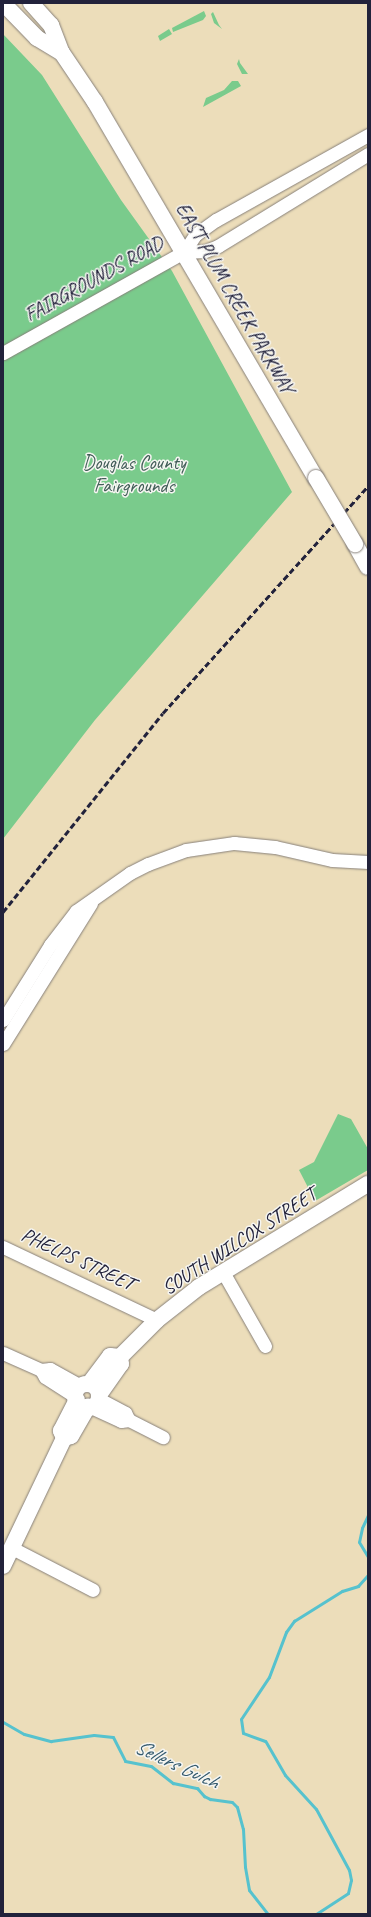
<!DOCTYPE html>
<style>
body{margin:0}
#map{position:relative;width:371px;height:1917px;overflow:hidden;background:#ecddba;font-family:Caveat,sans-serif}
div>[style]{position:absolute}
.green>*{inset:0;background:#7acb8c}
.stream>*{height:3px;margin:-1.5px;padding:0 1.5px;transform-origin:1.5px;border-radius:1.5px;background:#56c2ce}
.roads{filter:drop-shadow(0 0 1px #87807a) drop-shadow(0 0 1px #87807a)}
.minor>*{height:13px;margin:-6.5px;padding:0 6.5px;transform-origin:6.5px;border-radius:6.5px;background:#fff}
.major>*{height:16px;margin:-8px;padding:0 8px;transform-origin:8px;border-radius:8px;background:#fff}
.major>.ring{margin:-8px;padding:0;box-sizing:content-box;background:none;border:16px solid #fff;border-radius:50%}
.rail>*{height:3px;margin-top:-1.5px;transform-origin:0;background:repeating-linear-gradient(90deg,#22223b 0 6px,transparent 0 9px)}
.bridges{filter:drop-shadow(0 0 1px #87807a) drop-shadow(0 0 1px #87807a)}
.major-bridge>*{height:16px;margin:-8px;padding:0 8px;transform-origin:8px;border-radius:8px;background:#fff}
span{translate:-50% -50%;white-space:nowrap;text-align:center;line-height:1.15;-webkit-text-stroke:3px #f6f6f2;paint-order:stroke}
.street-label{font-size:20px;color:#22223b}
.park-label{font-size:20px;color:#415d57}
.water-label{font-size:21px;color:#345a6e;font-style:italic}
.frame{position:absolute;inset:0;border:4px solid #22223b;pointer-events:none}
</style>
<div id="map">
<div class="green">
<div style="clip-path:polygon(204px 11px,206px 16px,203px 20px,173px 32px,172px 28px)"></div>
<div style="clip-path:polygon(213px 12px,219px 25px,222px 29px,214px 23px,211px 14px)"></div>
<div style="clip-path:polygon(169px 29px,172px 34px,160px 41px,158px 36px)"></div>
<div style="clip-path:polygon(3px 34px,42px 75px,121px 200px,172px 271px,292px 492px,95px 720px,3px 839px)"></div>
<div style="clip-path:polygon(239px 59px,240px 63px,248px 74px,242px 74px,237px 64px)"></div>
<div style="clip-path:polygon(232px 81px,238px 81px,241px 86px,203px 107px,206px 98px,224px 90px)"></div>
<div style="clip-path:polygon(338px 1114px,351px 1119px,368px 1149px,368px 1170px,315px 1201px,299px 1170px,314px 1162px)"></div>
</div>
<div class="stream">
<div style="left:368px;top:1515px;width:14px;rotate:115deg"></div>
<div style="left:362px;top:1528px;width:14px;rotate:102deg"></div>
<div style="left:359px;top:1542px;width:17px;rotate:59deg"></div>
<div style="left:3px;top:1722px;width:24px;rotate:30deg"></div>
<div style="left:24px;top:1734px;width:28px;rotate:15deg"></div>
<div style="left:51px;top:1741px;width:43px;rotate:-7.9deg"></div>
<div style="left:94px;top:1735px;width:19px;rotate:6deg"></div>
<div style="left:113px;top:1737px;width:27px;rotate:63deg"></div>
<div style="left:125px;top:1761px;width:26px;rotate:11deg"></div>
<div style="left:151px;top:1766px;width:28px;rotate:38deg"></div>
<div style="left:173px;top:1783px;width:25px;rotate:12deg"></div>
<div style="left:197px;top:1788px;width:11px;rotate:49deg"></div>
<div style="left:204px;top:1796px;width:7px;rotate:27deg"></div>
<div style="left:210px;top:1799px;width:22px;rotate:8deg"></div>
<div style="left:232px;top:1802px;width:7px;rotate:45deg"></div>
<div style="left:237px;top:1807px;width:23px;rotate:75deg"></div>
<div style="left:243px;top:1829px;width:38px;rotate:87deg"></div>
<div style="left:245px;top:1867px;width:23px;rotate:80deg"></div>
<div style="left:249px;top:1890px;width:31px;rotate:52deg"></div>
<div style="left:316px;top:1914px;width:38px;rotate:-33deg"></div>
<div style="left:348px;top:1893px;width:13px;rotate:-77deg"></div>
<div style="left:351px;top:1880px;width:10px;rotate:-101deg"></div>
<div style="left:349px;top:1870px;width:69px;rotate:-118.4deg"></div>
<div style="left:316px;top:1809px;width:46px;rotate:-132.4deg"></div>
<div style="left:285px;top:1775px;width:39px;rotate:-120deg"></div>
<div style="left:265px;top:1741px;width:23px;rotate:-160deg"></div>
<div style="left:243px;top:1733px;width:14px;rotate:-98deg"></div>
<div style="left:241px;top:1719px;width:50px;rotate:-56.3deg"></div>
<div style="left:269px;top:1677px;width:48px;rotate:-69.3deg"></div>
<div style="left:286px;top:1632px;width:14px;rotate:-54deg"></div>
<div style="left:294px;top:1621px;width:57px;rotate:-32deg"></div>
<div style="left:342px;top:1591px;width:17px;rotate:-17deg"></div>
<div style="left:358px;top:1586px;width:15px;rotate:-48deg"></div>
</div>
<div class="roads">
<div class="minor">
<div style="left:184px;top:252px;width:20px;rotate:-57deg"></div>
<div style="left:195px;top:235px;width:26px;rotate:-36deg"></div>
<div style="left:216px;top:220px;width:174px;rotate:-29.2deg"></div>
<div style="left:3px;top:353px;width:207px;rotate:-29.2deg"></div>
<div style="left:184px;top:252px;width:21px;rotate:-3deg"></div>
<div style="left:205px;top:251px;width:14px;rotate:-21deg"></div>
<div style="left:218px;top:246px;width:176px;rotate:-31.5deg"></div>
<div style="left:3px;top:1020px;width:89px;rotate:-57.9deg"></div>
<div style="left:50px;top:945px;width:43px;rotate:-52.6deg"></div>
<div style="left:76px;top:911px;width:66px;rotate:-35.1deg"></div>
<div style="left:130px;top:873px;width:20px;rotate:-27deg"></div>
<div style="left:148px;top:864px;width:40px;rotate:-20.2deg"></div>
<div style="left:186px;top:850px;width:49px;rotate:-8.3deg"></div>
<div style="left:234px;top:843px;width:41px;rotate:5.6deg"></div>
<div style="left:275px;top:847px;width:58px;rotate:12.8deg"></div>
<div style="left:332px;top:860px;width:36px;rotate:3deg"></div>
<div style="left:3px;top:1044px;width:166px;rotate:-58deg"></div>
<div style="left:3px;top:1247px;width:170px;rotate:25.4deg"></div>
<div style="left:223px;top:1272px;width:85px;rotate:60.4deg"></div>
<div style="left:3px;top:1353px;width:42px;rotate:24.1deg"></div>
<div style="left:41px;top:1370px;width:9px;rotate:-6deg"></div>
<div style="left:50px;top:1369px;width:35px;rotate:29deg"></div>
<div style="left:41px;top:1370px;width:8px;rotate:60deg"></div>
<div style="left:45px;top:1377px;width:37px;rotate:33deg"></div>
<div style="left:99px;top:1399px;width:30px;rotate:28deg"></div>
<div style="left:125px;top:1413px;width:8px;rotate:60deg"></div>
<div style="left:91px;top:1407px;width:33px;rotate:25deg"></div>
<div style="left:121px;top:1421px;width:8px;rotate:-7deg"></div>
<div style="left:129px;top:1420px;width:38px;rotate:27deg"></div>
<div style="left:12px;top:1548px;width:91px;rotate:27.4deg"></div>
</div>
<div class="major">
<div style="left:3px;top:3px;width:49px;rotate:45.8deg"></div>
<div style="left:37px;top:38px;width:29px;rotate:31deg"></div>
<div style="left:31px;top:3px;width:30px;rotate:48deg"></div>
<div style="left:51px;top:25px;width:30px;rotate:69deg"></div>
<div style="left:62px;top:53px;width:59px;rotate:56deg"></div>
<div style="left:95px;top:102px;width:436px;rotate:59.6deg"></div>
<div style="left:355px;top:544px;width:26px;rotate:61deg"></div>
<div style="left:120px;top:1357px;width:52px;rotate:-45deg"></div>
<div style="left:157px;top:1320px;width:53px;rotate:-38.2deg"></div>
<div style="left:199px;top:1287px;width:198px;rotate:-31.4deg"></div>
<div style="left:89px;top:1384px;width:35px;rotate:-53deg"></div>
<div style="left:110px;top:1356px;width:10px;rotate:6deg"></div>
<div class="ring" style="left:75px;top:1384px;width:8px;height:8px"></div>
<div style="left:99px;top:1395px;width:38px;rotate:-55deg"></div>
<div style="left:121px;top:1364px;width:7px;rotate:-98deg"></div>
<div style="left:64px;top:1438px;width:8px;rotate:-113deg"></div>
<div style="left:61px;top:1431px;width:35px;rotate:-63deg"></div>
<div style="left:64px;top:1438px;width:7px;rotate:-16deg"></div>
<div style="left:71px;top:1436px;width:34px;rotate:-60deg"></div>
<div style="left:3px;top:1566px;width:142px;rotate:-64.5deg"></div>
</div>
</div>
<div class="rail">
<div style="left:3px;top:912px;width:255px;rotate:-51.2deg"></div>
<div style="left:163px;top:713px;width:306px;rotate:-47.9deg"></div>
</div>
<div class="bridges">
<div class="major-bridge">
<div style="left:316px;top:478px;width:77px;rotate:59.4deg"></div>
</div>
</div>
<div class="street-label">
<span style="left:94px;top:279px;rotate:-29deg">FAIRGROUNDS ROAD</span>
<span style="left:235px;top:298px;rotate:60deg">EAST PLUM CREEK PARKWAY</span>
<span style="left:239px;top:1241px;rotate:-33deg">SOUTH WILCOX STREET</span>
<span style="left:78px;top:1259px;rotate:25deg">PHELPS STREET</span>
</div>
<div class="park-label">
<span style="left:134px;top:474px">Douglas County<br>Fairgrounds</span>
</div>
<div class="water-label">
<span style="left:177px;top:1764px;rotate:25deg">Sellers Gulch</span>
</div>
<div class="frame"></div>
</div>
